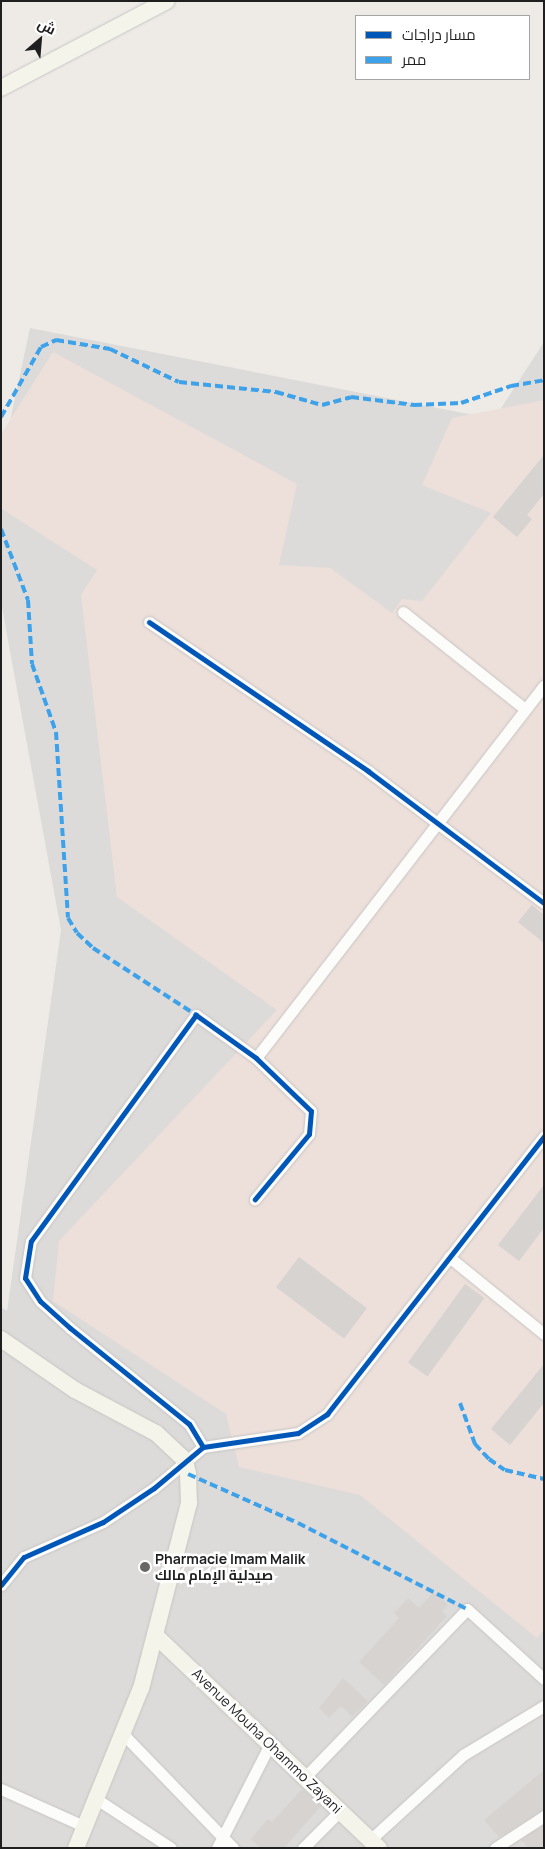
<!DOCTYPE html>
<meta charset="utf-8">
<style>
body{margin:0}
#map{position:relative;width:545px;height:1849px;overflow:hidden;background:#eeebe7;font-family:Manrope,Cairo,sans-serif}
div>[style]{position:absolute}
.residential>*{inset:0;background:#dddbd9}
.military>*{inset:0;background:#eddfda}
.building>*{inset:0;background:#d6d3d0;transform-origin:0 0}
.roads{filter:drop-shadow(0 0 1px #c6c5c3) drop-shadow(0 0 1px #c6c5c3)}
.street>*{height:11px;margin:-5.5px;padding:0 5.5px;transform-origin:5.5px;border-radius:5.5px;background:#fcfcfb}
.secondary>*{height:16px;margin:-8px;padding:0 8px;transform-origin:8px;border-radius:8px;background:#f4f4ea}
.quiet>*{height:4px;margin-top:-2px;transform-origin:0;background:repeating-linear-gradient(90deg,#3da2ea 0 8px,transparent 0 12px)}
.cycleway>*{height:5px;margin:-2.5px;padding:0 2.5px;transform-origin:2.5px;border-radius:2.5px;background:#0057b8}
.dots>*{width:14px;height:14px;translate:-50% -50%;box-sizing:border-box;border:2px solid #fff;border-radius:50%}
span{translate:-50% -50%;white-space:nowrap;text-align:center;line-height:1.15;-webkit-text-stroke:5px #fff;paint-order:stroke}
.poi-label{font-size:14px;color:#1f1f1f;font-weight:700}
.left{translate:0 -50%;text-align:left}
.street-label{font-size:14px;color:#1f1f1f}
.frame{position:absolute;inset:0;border:2px solid #1f1f1f;pointer-events:none}
.legend{position:absolute;left:355px;top:15px;width:175px;height:65px;box-sizing:border-box;background:#fff;border:1px solid #a5a5a5;margin:0;padding:6px 9px;list-style:none;font-size:15px;color:#1f1f1f}
.legend li{display:flex;align-items:center;gap:10px;height:25px}
.legend b{width:25px;border:1px solid #a5a5a5}
.north{position:absolute;left:15px;top:15px;width:50px;height:50px;-webkit-text-stroke:4px #fff;paint-order:stroke;rotate:27deg;font-size:14px;font-weight:700;line-height:20px;text-align:center;color:#1f1f1f}
.north::after{content:'';display:block;margin:auto;width:18px;height:22px;background:#1f1f1f;clip-path:polygon(50% 0,100% 100%,50% 72%,0 100%)}
</style>
<div id="map">
<div class="residential">
<div style="clip-path:polygon(30px 328px,494px 419px,544px 342px,544px 1848px,1px 1848px,1px 1307px,7px 1311px,61px 930px,1px 602px,1px 463px)"></div>
</div>
<div class="military">
<div style="clip-path:polygon(53px 352px,297px 484px,279px 565px,330px 568px,392px 613px,402px 599px,422px 601px,491px 513px,422px 485px,452px 418px,544px 400px,544px 1630px,537px 1638px,360px 1495px,239px 1467px,226px 1414px,53px 1301px,59px 1241px,277px 1010px,117px 897px,81px 595px,97px 570px,2px 509px,1px 434px)"></div>
</div>
<div class="building">
<div style="clip-path:polygon(544px 455px,544px 494px,527px 515px,532px 519px,517px 537px,493px 517px)"></div>
<div style="clip-path:polygon(532px 905px,544px 915px,544px 943px,518px 922px)"></div>
<div style="clip-path:polygon(544px 1185px,544px 1228px,519px 1261px,498px 1245px)"></div>
<div style="left:299px;top:1257px;width:85px;height:38px;rotate:37deg"></div>
<div style="left:465px;top:1284px;width:24px;height:97px;rotate:36deg"></div>
<div style="clip-path:polygon(544px 1364px,544px 1403px,510px 1445px,491px 1429px)"></div>
<div style="clip-path:polygon(434px 1592px,448px 1605px,442px 1611px,447px 1616px,384px 1685px,359px 1662px,399px 1618px,394px 1613px,408px 1598px,419px 1608px)"></div>
<div style="clip-path:polygon(343px 1678px,368px 1701px,352px 1717px,341px 1706px,329px 1718px,319px 1708px)"></div>
<div style="clip-path:polygon(544px 1770px,544px 1809px,499px 1837px,484px 1820px)"></div>
<div style="clip-path:polygon(302px 1789px,321px 1806px,284px 1848px,261px 1848px,251px 1839px,268px 1819px,272px 1822px)"></div>
<div style="clip-path:polygon(544px 1825px,544px 1848px,529px 1848px,521px 1840px)"></div>
</div>
<div class="roads">
<div class="street">
<div style="left:403px;top:612px;width:156px;rotate:38.5deg"></div>
<div style="left:149px;top:622px;width:265px;rotate:34.2deg"></div>
<div style="left:368px;top:771px;width:220px;rotate:36.9deg"></div>
<div style="left:256px;top:1058px;width:471px;rotate:-52.3deg"></div>
<div style="left:449px;top:1257px;width:122px;rotate:39deg"></div>
<div style="left:203px;top:1447px;width:96px;rotate:-8.4deg"></div>
<div style="left:298px;top:1433px;width:35px;rotate:-33deg"></div>
<div style="left:327px;top:1414px;width:353px;rotate:-52deg"></div>
<div style="left:1px;top:1585px;width:36px;rotate:-51deg"></div>
<div style="left:24px;top:1557px;width:86px;rotate:-23.9deg"></div>
<div style="left:103px;top:1522px;width:61px;rotate:-33.7deg"></div>
<div style="left:154px;top:1488px;width:64px;rotate:-39.9deg"></div>
<div style="left:203px;top:1447px;width:27px;rotate:-121deg"></div>
<div style="left:189px;top:1424px;width:153px;rotate:-141.1deg"></div>
<div style="left:70px;top:1328px;width:40px;rotate:-138deg"></div>
<div style="left:40px;top:1301px;width:27px;rotate:-123deg"></div>
<div style="left:25px;top:1278px;width:37px;rotate:-81deg"></div>
<div style="left:31px;top:1241px;width:280px;rotate:-53.9deg"></div>
<div style="left:196px;top:1015px;width:74px;rotate:35.6deg"></div>
<div style="left:256px;top:1058px;width:76px;rotate:43.9deg"></div>
<div style="left:311px;top:1111px;width:23px;rotate:95deg"></div>
<div style="left:309px;top:1134px;width:85px;rotate:129.7deg"></div>
<div style="left:124px;top:1735px;width:157px;rotate:46deg"></div>
<div style="left:305px;top:1777px;width:233px;rotate:-46deg"></div>
<div style="left:467px;top:1609px;width:104px;rotate:42.3deg"></div>
<div style="left:1px;top:1789px;width:93px;rotate:24.1deg"></div>
<div style="left:98px;top:1800px;width:87px;rotate:33.3deg"></div>
<div style="left:371px;top:1839px;width:125px;rotate:-42.4deg"></div>
<div style="left:463px;top:1755px;width:95px;rotate:-31.2deg"></div>
<div style="left:217px;top:1848px;width:117px;rotate:-63deg"></div>
<div style="left:303px;top:1848px;width:52px;rotate:-45deg"></div>
<div style="left:495px;top:1848px;width:59px;rotate:-33.1deg"></div>
</div>
<div class="secondary">
<div style="left:1px;top:88px;width:187px;rotate:-27.7deg"></div>
<div style="left:1px;top:1339px;width:90px;rotate:34.6deg"></div>
<div style="left:75px;top:1390px;width:92px;rotate:28deg"></div>
<div style="left:156px;top:1433px;width:40px;rotate:43deg"></div>
<div style="left:185px;top:1460px;width:14px;rotate:78deg"></div>
<div style="left:188px;top:1474px;width:29px;rotate:88deg"></div>
<div style="left:189px;top:1503px;width:191px;rotate:104.5deg"></div>
<div style="left:141px;top:1688px;width:173px;rotate:112.1deg"></div>
<div style="left:155px;top:1635px;width:309px;rotate:43.6deg"></div>
</div>
</div>
<div class="quiet">
<div style="left:1px;top:417px;width:81px;rotate:-60.3deg"></div>
<div style="left:41px;top:347px;width:17px;rotate:-25deg"></div>
<div style="left:56px;top:340px;width:55px;rotate:9.5deg"></div>
<div style="left:110px;top:349px;width:76px;rotate:25.6deg"></div>
<div style="left:179px;top:382px;width:98px;rotate:5.9deg"></div>
<div style="left:276px;top:392px;width:48px;rotate:15.8deg"></div>
<div style="left:322px;top:405px;width:30px;rotate:-15deg"></div>
<div style="left:351px;top:397px;width:64px;rotate:7.2deg"></div>
<div style="left:414px;top:405px;width:47px;rotate:-2.4deg"></div>
<div style="left:461px;top:403px;width:53px;rotate:-18.8deg"></div>
<div style="left:511px;top:386px;width:34px;rotate:-10deg"></div>
<div style="left:1px;top:529px;width:76px;rotate:69.2deg"></div>
<div style="left:28px;top:600px;width:64px;rotate:86.4deg"></div>
<div style="left:32px;top:664px;width:72px;rotate:70.6deg"></div>
<div style="left:56px;top:732px;width:186px;rotate:86.3deg"></div>
<div style="left:68px;top:918px;width:17px;rotate:59deg"></div>
<div style="left:77px;top:933px;width:22px;rotate:43deg"></div>
<div style="left:93px;top:948px;width:123px;rotate:33deg"></div>
<div style="left:460px;top:1403px;width:44px;rotate:69.9deg"></div>
<div style="left:475px;top:1444px;width:21px;rotate:47deg"></div>
<div style="left:489px;top:1459px;width:19px;rotate:35deg"></div>
<div style="left:505px;top:1470px;width:40px;rotate:13deg"></div>
<div style="left:188px;top:1474px;width:120px;rotate:24deg"></div>
<div style="left:298px;top:1523px;width:190px;rotate:27deg"></div>
</div>
<div class="cycleway">
<div style="left:149px;top:622px;width:265px;rotate:34.2deg"></div>
<div style="left:368px;top:771px;width:220px;rotate:36.9deg"></div>
<div style="left:203px;top:1447px;width:96px;rotate:-8.4deg"></div>
<div style="left:298px;top:1433px;width:35px;rotate:-33deg"></div>
<div style="left:327px;top:1414px;width:353px;rotate:-52deg"></div>
<div style="left:1px;top:1585px;width:36px;rotate:-51deg"></div>
<div style="left:24px;top:1557px;width:86px;rotate:-23.9deg"></div>
<div style="left:103px;top:1522px;width:61px;rotate:-33.7deg"></div>
<div style="left:154px;top:1488px;width:64px;rotate:-39.9deg"></div>
<div style="left:203px;top:1447px;width:27px;rotate:-121deg"></div>
<div style="left:189px;top:1424px;width:153px;rotate:-141.1deg"></div>
<div style="left:70px;top:1328px;width:40px;rotate:-138deg"></div>
<div style="left:40px;top:1301px;width:27px;rotate:-123deg"></div>
<div style="left:25px;top:1278px;width:37px;rotate:-81deg"></div>
<div style="left:31px;top:1241px;width:280px;rotate:-53.9deg"></div>
<div style="left:196px;top:1015px;width:74px;rotate:35.6deg"></div>
<div style="left:256px;top:1058px;width:76px;rotate:43.9deg"></div>
<div style="left:311px;top:1111px;width:23px;rotate:95deg"></div>
<div style="left:309px;top:1134px;width:85px;rotate:129.7deg"></div>
</div>
<div class="dots">
<div style="left:145px;top:1567px;background:#676665"></div>
</div>
<div class="poi-label">
<span class="left" style="left:155px;top:1567px">Pharmacie Imam Malik<br>صيدلية الإمام مالك</span>
</div>
<div class="street-label">
<span style="left:267px;top:1741px;rotate:44deg">Avenue Mouha Ohammo Zayani</span>
</div>
<div class="frame"></div>
<ul class="legend">
<li><b style="height:6px;background:#0057b8"></b>مسار دراجات</li>
<li><b style="height:6px;background:#3da2ea"></b>ممر</li>
</ul>
<div class="north">ش</div>
</div>
